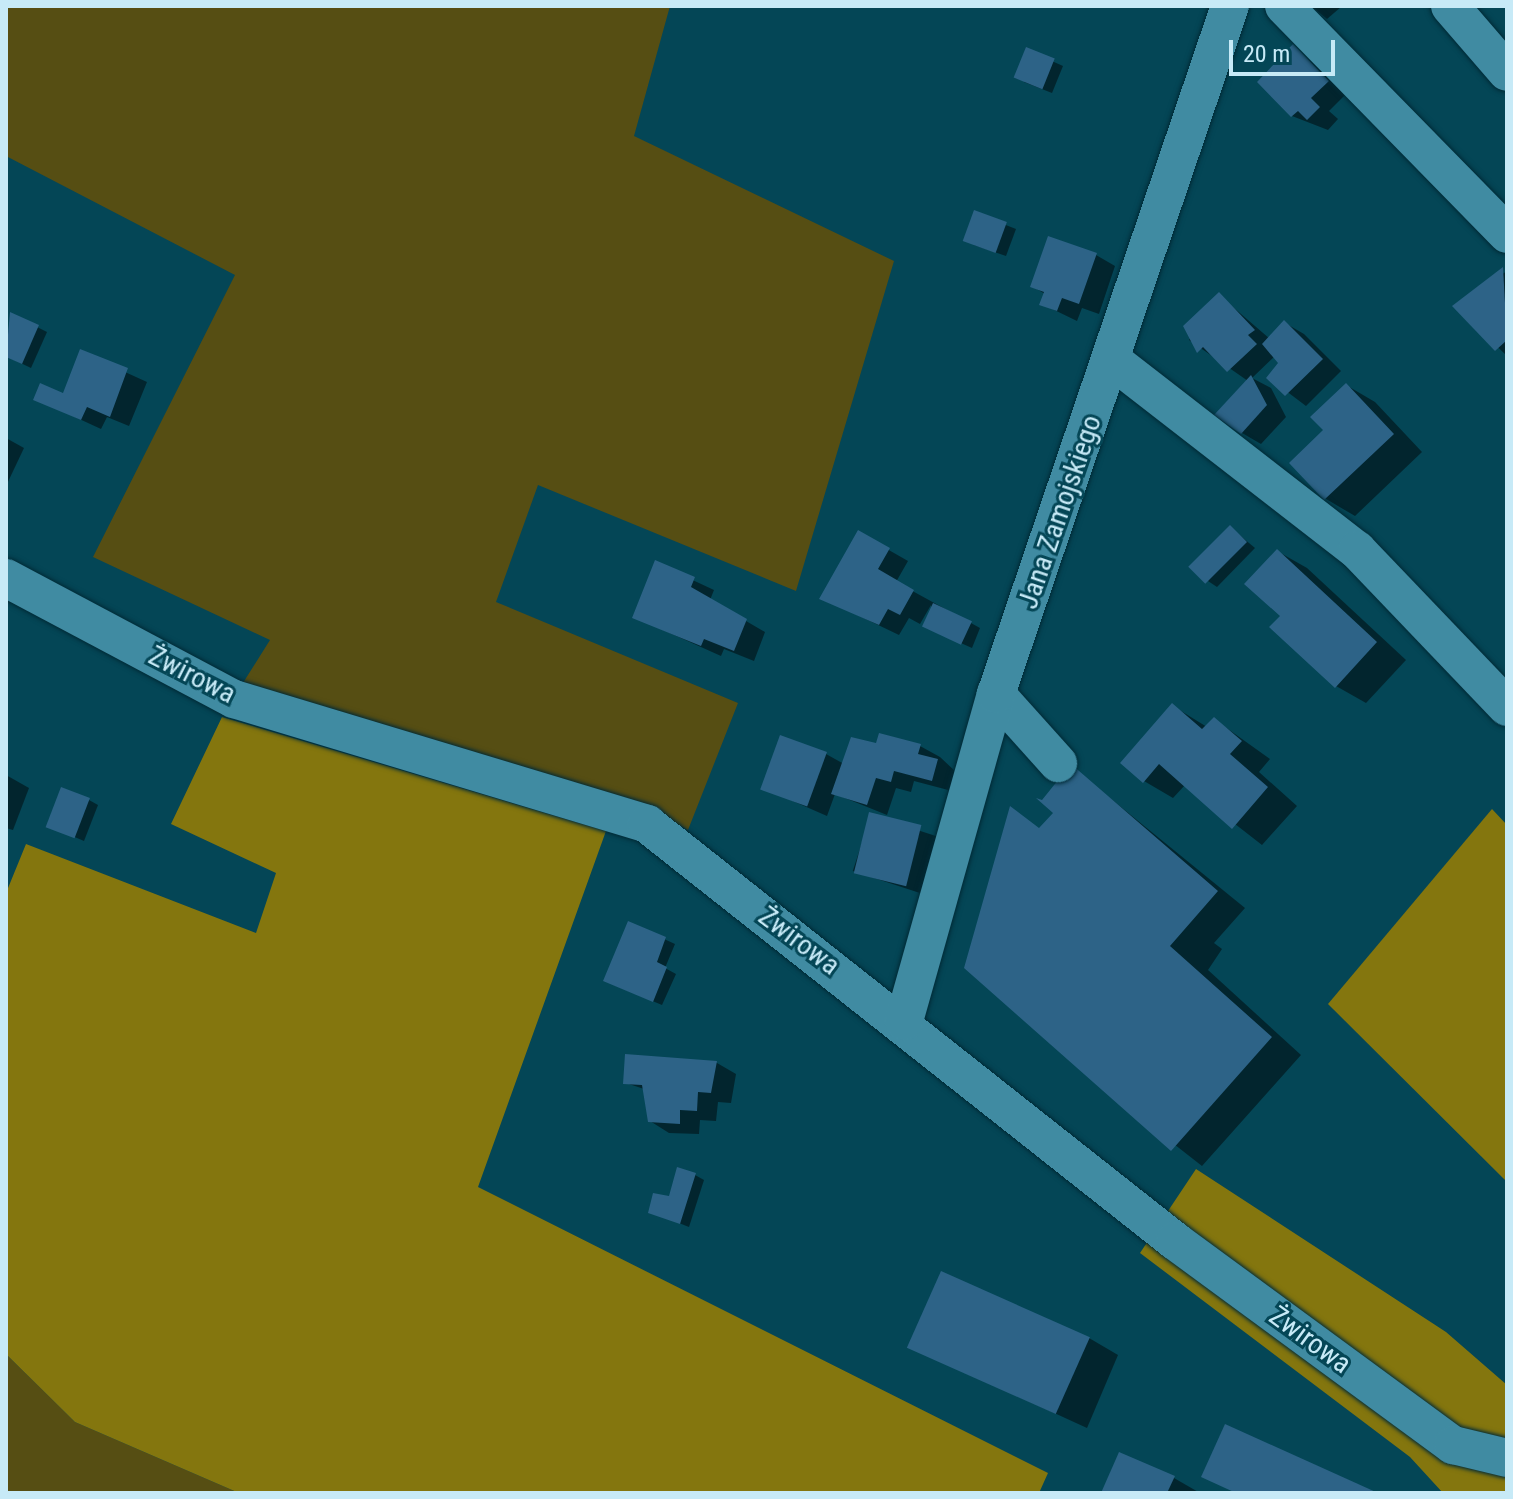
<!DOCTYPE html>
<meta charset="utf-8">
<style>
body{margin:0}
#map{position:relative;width:1513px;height:1499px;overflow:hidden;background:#044656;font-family:"Roboto Condensed",sans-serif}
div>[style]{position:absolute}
.green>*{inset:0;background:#564e13}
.forest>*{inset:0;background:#84760e}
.shadow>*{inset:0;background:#0007;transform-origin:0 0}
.building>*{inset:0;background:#2d6387;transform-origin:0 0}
.roads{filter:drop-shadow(0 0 2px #002a36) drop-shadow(0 0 2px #002a36)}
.minor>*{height:38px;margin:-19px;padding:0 19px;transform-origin:19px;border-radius:19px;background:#408ba2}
span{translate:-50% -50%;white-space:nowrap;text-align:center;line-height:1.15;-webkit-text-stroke:6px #044656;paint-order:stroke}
.street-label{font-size:28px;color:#c7eaf7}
.frame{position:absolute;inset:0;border:8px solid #c7eaf7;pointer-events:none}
.scale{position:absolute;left:1229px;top:40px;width:106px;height:36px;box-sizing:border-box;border:4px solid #c7eaf7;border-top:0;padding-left:10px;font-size:24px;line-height:28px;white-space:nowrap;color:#c7eaf7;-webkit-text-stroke:6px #044656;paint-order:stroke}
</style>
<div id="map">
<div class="green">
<div style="clip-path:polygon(6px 6px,670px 6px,634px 136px,894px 261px,796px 591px,538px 485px,496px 602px,738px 703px,688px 830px,636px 801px,241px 686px,270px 640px,93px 557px,235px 275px,6px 156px)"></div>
<div style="clip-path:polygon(6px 1354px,75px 1422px,239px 1493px,6px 1493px)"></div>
</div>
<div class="forest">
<div style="clip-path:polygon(222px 717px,606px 831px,478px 1187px,1048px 1473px,1039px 1493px,239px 1493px,75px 1422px,6px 1354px,6px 893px,26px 844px,256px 933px,276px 873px,171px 824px)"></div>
<div style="clip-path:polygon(1492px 809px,1507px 825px,1507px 1182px,1328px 1004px)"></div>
<div style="clip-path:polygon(1196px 1169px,1446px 1332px,1507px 1385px,1507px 1493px,1443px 1493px,1410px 1457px,1140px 1253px)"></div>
</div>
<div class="shadow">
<div style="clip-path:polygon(1311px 6px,1340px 6px,1341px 7px,1327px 19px)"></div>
<div style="clip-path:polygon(1293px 46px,1347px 93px,1329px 111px,1338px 119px,1328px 130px,1292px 116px)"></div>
<div style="clip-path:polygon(1027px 50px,1063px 66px,1052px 93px,1024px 82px)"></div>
<div style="clip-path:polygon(975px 213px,1016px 229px,1006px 256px,974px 245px)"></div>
<div style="clip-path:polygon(1096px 255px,1115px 266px,1099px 314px,1082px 308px,1077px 321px,1042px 304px,1045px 294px,1032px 286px)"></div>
<div style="clip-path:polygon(1507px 271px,1507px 356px,1455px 306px)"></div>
<div style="clip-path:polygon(1219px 295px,1270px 339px,1285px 323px,1304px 334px,1341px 371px,1306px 406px,1269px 378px,1281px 363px,1275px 356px,1252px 378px,1271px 388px,1286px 417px,1261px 444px,1242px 433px,1248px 381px,1189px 340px)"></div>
<div style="clip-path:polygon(11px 314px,47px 332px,31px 368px,6px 356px)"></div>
<div style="clip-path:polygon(81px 352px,147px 382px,129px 426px,107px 417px,101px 429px,36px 399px,64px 395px)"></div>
<div style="clip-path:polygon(1346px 385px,1375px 402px,1422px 452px,1355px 516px,1326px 499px,1292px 463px,1326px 430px)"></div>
<div style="clip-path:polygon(6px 438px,24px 448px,6px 486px)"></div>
<div style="clip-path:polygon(1231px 528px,1255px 548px,1217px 587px,1208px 581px)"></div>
<div style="clip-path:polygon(859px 533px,908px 561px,896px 582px,980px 628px,972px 648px,934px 631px,931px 605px,920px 624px,909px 618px,899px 635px,822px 598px)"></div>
<div style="clip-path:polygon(1277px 551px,1307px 568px,1406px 660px,1366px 703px,1336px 686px,1282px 616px)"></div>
<div style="clip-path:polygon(656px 563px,714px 590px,710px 600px,765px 632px,754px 661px,724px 649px,721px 656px,634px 617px)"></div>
<div style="clip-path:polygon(1173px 706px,1207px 727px,1214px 719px,1270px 759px,1259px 772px,1297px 806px,1262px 845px,1185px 785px,1173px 798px,1144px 781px)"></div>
<div style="clip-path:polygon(877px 745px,920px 746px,940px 757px,956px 772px,952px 791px,914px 781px,911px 792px,896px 788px,887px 815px,835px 794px,827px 816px,763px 788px,826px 754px,844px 764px)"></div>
<div style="clip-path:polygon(1073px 768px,1245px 908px,1214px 943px,1222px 949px,1208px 970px,1301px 1055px,1202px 1166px,1119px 1101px,1039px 831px,1056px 813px)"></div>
<div style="clip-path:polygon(6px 775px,29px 788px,13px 830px,6px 828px)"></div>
<div style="clip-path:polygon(89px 800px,98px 805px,84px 841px,49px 826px)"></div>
<div style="left:871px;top:815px;width:73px;height:59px;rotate:18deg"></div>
<div style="clip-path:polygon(629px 923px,675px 944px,665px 968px,676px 974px,662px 1005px,614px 985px)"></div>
<div style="clip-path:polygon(717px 1063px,736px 1074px,731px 1103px,718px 1102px,716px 1121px,700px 1120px,699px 1134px,669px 1133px,650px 1121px,644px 1089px,626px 1083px)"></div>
<div style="clip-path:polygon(695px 1175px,704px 1180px,689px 1227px,651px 1212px)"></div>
<div style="clip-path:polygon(1089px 1338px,1118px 1355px,1087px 1428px,910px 1347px)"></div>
<div style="clip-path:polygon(1174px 1478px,1200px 1493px,1103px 1493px)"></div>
</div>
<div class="building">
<div style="clip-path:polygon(1293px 44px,1329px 81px,1311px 98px,1320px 107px,1307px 120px,1298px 111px,1291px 117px,1257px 82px)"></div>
<div style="left:1026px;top:47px;width:31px;height:33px;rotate:22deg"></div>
<div style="left:974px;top:210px;width:35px;height:33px;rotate:20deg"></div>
<div style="clip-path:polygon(1048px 236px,1097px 253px,1079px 304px,1062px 298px,1057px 311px,1039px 305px,1044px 292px,1030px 287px)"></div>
<div style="clip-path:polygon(1503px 267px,1507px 340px,1495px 351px,1452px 306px)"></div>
<div style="clip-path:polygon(1219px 292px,1255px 330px,1248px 335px,1257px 344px,1227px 372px,1203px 347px,1197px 353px,1183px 326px)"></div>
<div style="clip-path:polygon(10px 312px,39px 325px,22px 364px,6px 357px)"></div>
<div style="clip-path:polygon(1284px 320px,1323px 359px,1285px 396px,1266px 378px,1278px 363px,1262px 344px)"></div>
<div style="clip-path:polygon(80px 349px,128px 368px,110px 417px,87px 407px,81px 420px,33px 400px,40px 383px,63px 393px)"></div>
<div style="clip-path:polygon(1251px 375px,1267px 405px,1241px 434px,1214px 415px)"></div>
<div style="clip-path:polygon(1346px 383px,1394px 434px,1324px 500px,1289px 463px,1323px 430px,1310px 417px)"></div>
<div style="left:1230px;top:525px;width:24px;height:59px;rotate:45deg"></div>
<div style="clip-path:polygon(858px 530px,890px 548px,878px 569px,914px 590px,900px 615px,888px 609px,879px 625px,819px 599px)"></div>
<div style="clip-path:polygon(1277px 549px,1377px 642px,1335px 688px,1269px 627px,1280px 616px,1244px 584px)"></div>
<div style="clip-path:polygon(655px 560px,695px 577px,691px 587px,747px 619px,734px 651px,704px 639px,701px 646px,632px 618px)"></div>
<div style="left:933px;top:603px;width:43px;height:26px;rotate:25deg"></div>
<div style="clip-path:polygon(1172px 703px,1202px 729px,1214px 717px,1242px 741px,1230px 754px,1268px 787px,1232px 829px,1159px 764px,1143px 783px,1120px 763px)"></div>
<div style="clip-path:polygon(879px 733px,921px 744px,918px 754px,938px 759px,932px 781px,894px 771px,891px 782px,876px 778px,867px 805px,831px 794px,851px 737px,876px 743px)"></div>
<div style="left:780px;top:735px;width:50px;height:58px;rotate:20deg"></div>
<div style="clip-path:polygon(1071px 764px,1218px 891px,1170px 946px,1272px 1037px,1171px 1151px,964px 968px,1010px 806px,1039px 828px,1053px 813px,1036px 798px,1042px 800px)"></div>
<div style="left:61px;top:787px;width:31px;height:43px;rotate:21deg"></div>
<div style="left:869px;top:812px;width:54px;height:63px;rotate:14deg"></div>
<div style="clip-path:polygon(628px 921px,666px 937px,657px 962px,667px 967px,653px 1002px,603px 981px)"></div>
<div style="clip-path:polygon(625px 1054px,717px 1061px,711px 1093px,698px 1092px,697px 1111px,680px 1110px,680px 1124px,648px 1122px,642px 1085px,623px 1084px)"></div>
<div style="clip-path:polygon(677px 1167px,696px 1173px,680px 1224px,648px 1213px,653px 1193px,669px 1196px)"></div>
<div style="left:941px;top:1271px;width:163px;height:84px;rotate:24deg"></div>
<div style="clip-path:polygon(1225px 1424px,1378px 1493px,1236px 1493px,1201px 1477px)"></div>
<div style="clip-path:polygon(1119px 1452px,1175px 1476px,1167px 1493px,1101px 1493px)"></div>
</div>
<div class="roads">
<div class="minor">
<div style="left:1284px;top:6px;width:319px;rotate:45.6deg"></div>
<div style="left:1450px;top:6px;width:87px;rotate:49.2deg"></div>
<div style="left:1113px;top:361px;width:309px;rotate:37.8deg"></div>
<div style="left:1357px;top:550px;width:217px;rotate:46.3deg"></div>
<div style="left:6px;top:578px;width:258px;rotate:28deg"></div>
<div style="left:234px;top:699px;width:432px;rotate:16.8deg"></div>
<div style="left:647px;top:824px;width:673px;rotate:38.3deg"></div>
<div style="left:1175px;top:1241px;width:345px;rotate:36.3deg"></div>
<div style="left:1453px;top:1445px;width:56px;rotate:13.5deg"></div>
<div style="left:996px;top:694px;width:93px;rotate:48.1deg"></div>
<div style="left:904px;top:1021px;width:340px;rotate:-74.3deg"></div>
<div style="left:996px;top:694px;width:727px;rotate:-71.22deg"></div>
</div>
</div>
<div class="street-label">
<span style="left:1060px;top:512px;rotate:-71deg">Jana Zamojskiego</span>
<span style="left:192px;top:675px;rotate:27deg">Żwirowa</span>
<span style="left:799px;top:941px;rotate:37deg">Żwirowa</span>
<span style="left:1310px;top:1340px;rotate:36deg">Żwirowa</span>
</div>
<div class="frame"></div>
<div class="scale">20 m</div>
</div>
